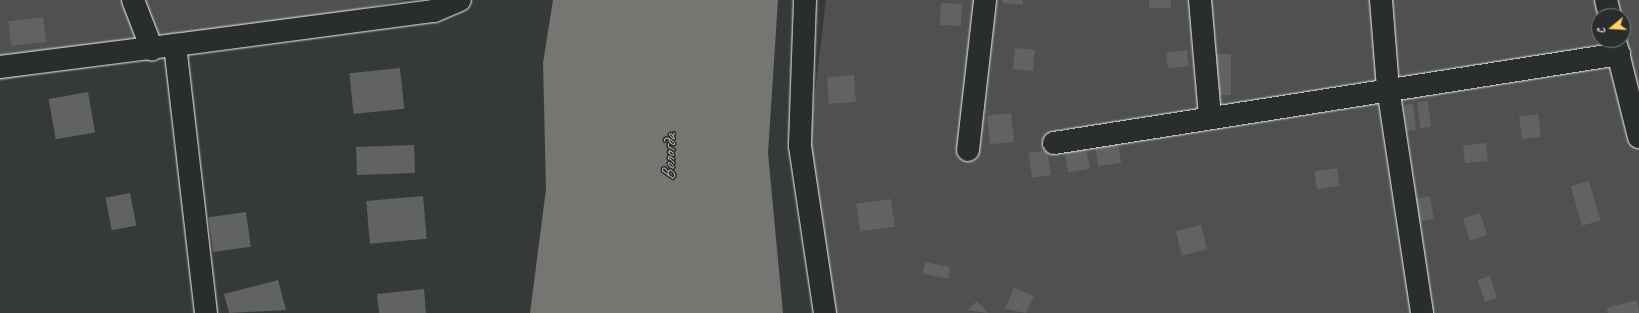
<!DOCTYPE html>
<meta charset="utf-8">
<style>
body{margin:0}
#map{position:relative;width:1639px;height:313px;overflow:hidden;background:#363939;font-family:Caveat,sans-serif}
div>[style]{position:absolute}
.green>*{inset:0;background:#4e514f}
.water>*{inset:0;background:#757572}
.building>*{inset:0;background:#616362;transform-origin:0 0}
.roads{filter:drop-shadow(0 0 1px #f4f1e8) drop-shadow(0 0 1px #f4f1e8)}
.minor>*{height:22px;margin:-11px;padding:0 11px;transform-origin:11px;border-radius:11px;background:#2a2d2e}
span{translate:-50% -50%;white-space:nowrap;text-align:center;line-height:1.15;-webkit-text-stroke:3px #2a2d2e;paint-order:stroke}
.water-label{font-size:18px;color:#b4b3ad;font-style:italic}
.north{position:absolute;left:1591px;top:8px;width:40px;height:40px;box-sizing:border-box;background:#2a2d2e;border:1px solid #7b7b78;border-radius:50%;rotate:252deg;font-size:11px;font-weight:700;line-height:16px;text-align:center;color:#f4f1e8}
.north::after{content:'';display:block;margin:auto;width:14px;height:18px;background:#ffd166;clip-path:polygon(50% 0,100% 100%,50% 72%,0 100%)}
</style>
<div id="map">
<div class="green">
<div style="clip-path:polygon(0 0,405px 0,0 81px)"></div>
<div style="clip-path:polygon(evenodd,826px 0,1639px 0,1639px 313px,836px 313px,809px 143px,826px 0,1599px 16px,1623px 16px,1623px 40px,1599px 40px,1599px 16px)"></div>
</div>
<div class="water">
<div style="clip-path:polygon(553px 0,778px 0,768px 153px,783px 313px,530px 313px,546px 189px,543px 63px)"></div>
</div>
<div class="building">
<div style="clip-path:polygon(1003px 0,1023px 0,1023px 5px,1003px 3px)"></div>
<div style="left:1149px;top:0;width:22px;height:8px"></div>
<div style="left:941px;top:3px;width:21px;height:22px;rotate:3deg"></div>
<div style="left:43px;top:17px;width:25px;height:35px;rotate:83deg"></div>
<div style="left:1015px;top:48px;width:20px;height:21px;rotate:6deg"></div>
<div style="left:1187px;top:50px;width:16px;height:21px;rotate:83deg"></div>
<div style="left:1214px;top:54px;width:17px;height:41px"></div>
<div style="left:400px;top:68px;width:41px;height:51px;rotate:84deg"></div>
<div style="left:854px;top:75px;width:27px;height:27px;rotate:86deg"></div>
<div style="left:88px;top:92px;width:41px;height:40px;rotate:80deg"></div>
<div style="left:1428px;top:101px;width:26px;height:11px;rotate:83deg"></div>
<div style="left:1413px;top:104px;width:26px;height:9px;rotate:83deg"></div>
<div style="left:1011px;top:113px;width:29px;height:24px;rotate:84deg"></div>
<div style="left:1538px;top:114px;width:23px;height:19px;rotate:83deg"></div>
<div style="left:1118px;top:143px;width:20px;height:23px;rotate:81deg"></div>
<div style="left:1486px;top:143px;width:18px;height:23px;rotate:84deg"></div>
<div style="left:414px;top:145px;width:28px;height:58px;rotate:88deg"></div>
<div style="left:1086px;top:147px;width:22px;height:22px;rotate:80deg"></div>
<div style="left:1047px;top:150px;width:25px;height:19px;rotate:81deg"></div>
<div style="left:1337px;top:168px;width:18px;height:23px;rotate:81deg"></div>
<div style="left:1589px;top:181px;width:41px;height:19px;rotate:74deg"></div>
<div style="left:130px;top:193px;width:33px;height:25px;rotate:79deg"></div>
<div style="left:423px;top:196px;width:43px;height:57px;rotate:85deg"></div>
<div style="left:1430px;top:196px;width:23px;height:14px;rotate:80deg"></div>
<div style="left:891px;top:199px;width:28px;height:35px;rotate:82deg"></div>
<div style="left:246px;top:212px;width:35px;height:38px;rotate:82deg"></div>
<div style="left:1480px;top:213px;width:23px;height:18px;rotate:72deg"></div>
<div style="left:1201px;top:225px;width:25px;height:26px;rotate:76deg"></div>
<div style="left:925px;top:262px;width:26px;height:12px;rotate:11deg"></div>
<div style="left:1490px;top:276px;width:23px;height:13px;rotate:72deg"></div>
<div style="clip-path:polygon(278px 280px,286px 310px,229px 313px,224px 294px)"></div>
<div style="clip-path:polygon(1014px 288px,1034px 296px,1026px 313px,1005px 309px)"></div>
<div style="clip-path:polygon(424px 289px,426px 313px,379px 313px,377px 294px)"></div>
<div style="clip-path:polygon(1637px 300px,1639px 313px,1608px 313px,1606px 308px)"></div>
<div style="clip-path:polygon(977px 301px,988px 313px,968px 310px)"></div>
</div>
<div class="roads">
<div class="minor">
<div style="left:133px;top:0;width:53px;rotate:68.8deg"></div>
<div style="left:805px;top:0;width:146px;rotate:92deg"></div>
<div style="left:800px;top:146px;width:169px;rotate:81.5deg"></div>
<div style="left:1200px;top:0;width:116px;rotate:85.1deg"></div>
<div style="left:1381px;top:0;width:88px;rotate:85.5deg"></div>
<div style="left:1388px;top:88px;width:228px;rotate:81.4deg"></div>
<div style="left:1606px;top:0;width:16px;rotate:76deg"></div>
<div style="left:1615px;top:41px;width:99px;rotate:76deg"></div>
<div style="left:0;top:67px;width:176px;rotate:-7.2deg"></div>
<div style="left:1054px;top:143px;width:572px;rotate:-8.95deg"></div>
<div style="left:968px;top:150px;width:151px;rotate:-83.5deg"></div>
<div style="left:206px;top:313px;width:270px;rotate:-96.6deg"></div>
<div style="left:175px;top:45px;width:261px;rotate:-7.5deg"></div>
<div style="left:434px;top:11px;width:28px;rotate:-23deg"></div>
</div>
</div>
<div class="water-label">
<span style="left:669px;top:157px;rotate:-88deg">Вологда</span>
</div>
<div class="north">С</div>
</div>
